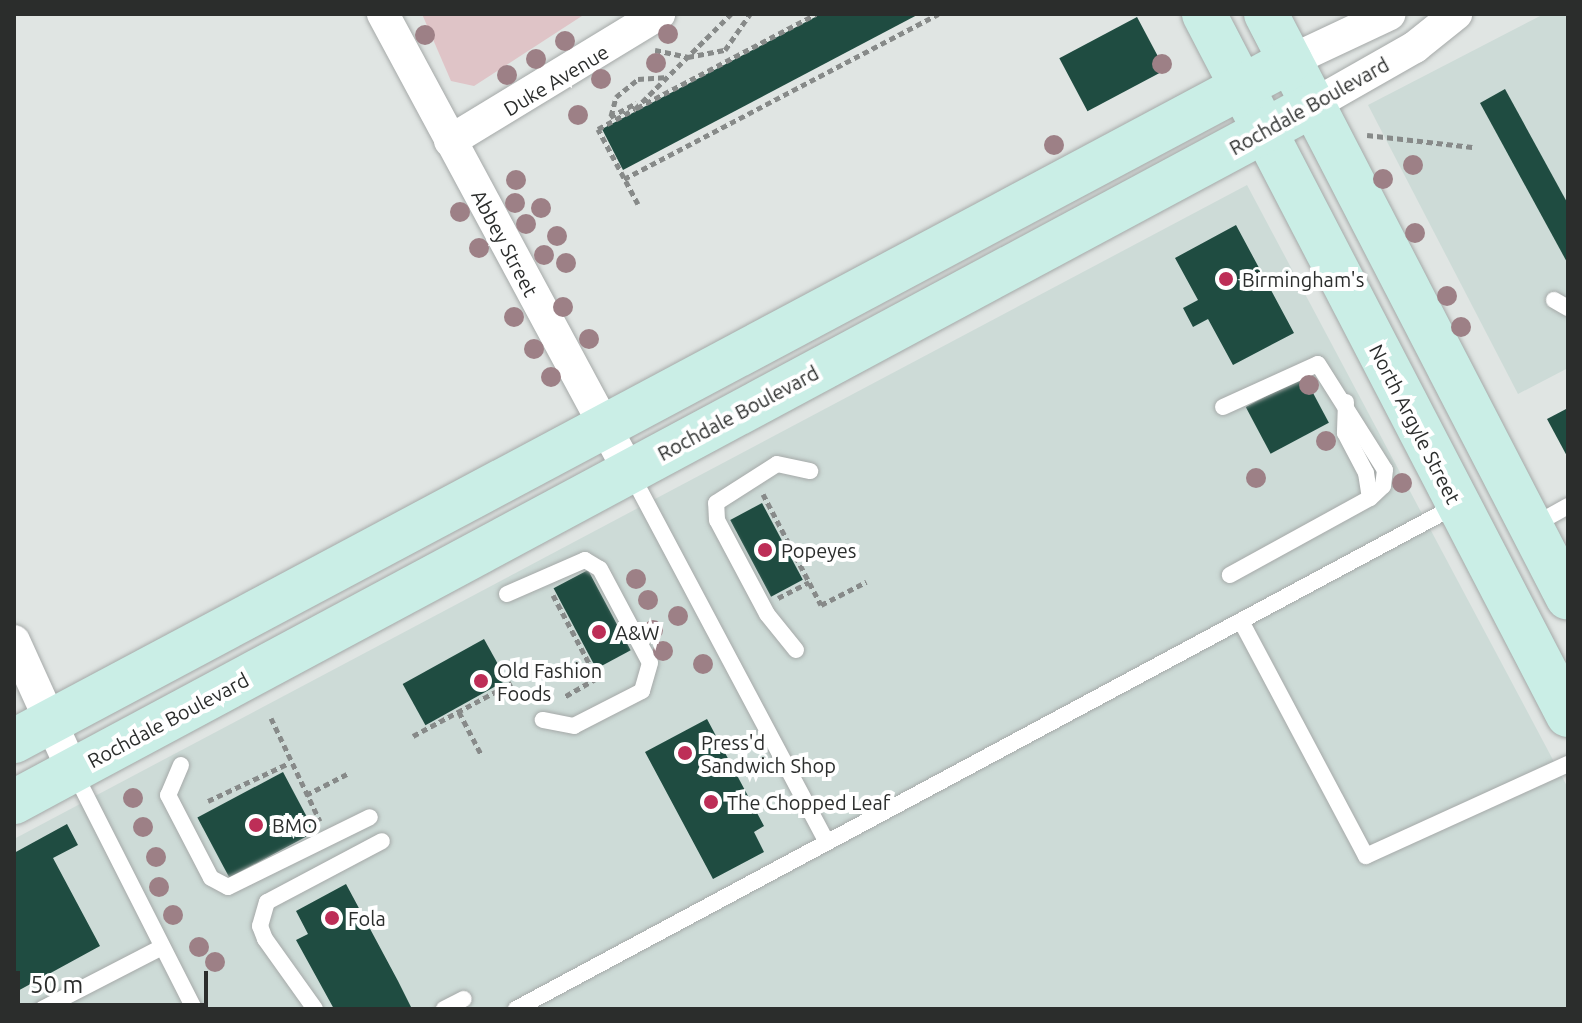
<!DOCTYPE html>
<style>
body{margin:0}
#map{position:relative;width:1582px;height:1023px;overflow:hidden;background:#e0e5e3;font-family:Ubuntu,sans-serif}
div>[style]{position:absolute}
.built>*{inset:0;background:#cddbd7}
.green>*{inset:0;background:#dfc4c7}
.building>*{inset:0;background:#1f4c41;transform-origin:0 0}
.path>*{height:5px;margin-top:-2.5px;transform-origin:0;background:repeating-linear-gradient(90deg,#878a89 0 6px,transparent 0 10px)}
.roads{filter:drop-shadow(0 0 2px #a5a9a8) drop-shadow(0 0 2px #a5a9a8)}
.lane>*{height:16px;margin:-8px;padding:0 8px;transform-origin:8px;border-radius:8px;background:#fff}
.street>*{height:32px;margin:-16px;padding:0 16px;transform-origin:16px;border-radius:16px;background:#fff}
.secondary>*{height:44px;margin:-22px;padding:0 22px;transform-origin:22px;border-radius:22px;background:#caeee6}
.trees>*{width:20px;height:20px;margin:-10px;border-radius:50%;background:#9d8086}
.dots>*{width:22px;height:22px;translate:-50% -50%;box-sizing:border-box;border:4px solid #fff;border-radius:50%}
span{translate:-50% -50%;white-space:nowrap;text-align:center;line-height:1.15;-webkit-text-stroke:8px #fff;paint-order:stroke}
.street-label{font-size:20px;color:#2b2d2c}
.poi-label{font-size:20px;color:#2b2d2c}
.left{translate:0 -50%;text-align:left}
.frame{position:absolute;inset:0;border:16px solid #2b2d2c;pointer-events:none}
.scale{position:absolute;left:16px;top:971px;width:192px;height:36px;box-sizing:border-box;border:4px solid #2b2d2c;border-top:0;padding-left:10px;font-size:24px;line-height:28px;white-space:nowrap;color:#2b2d2c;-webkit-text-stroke:6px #fff;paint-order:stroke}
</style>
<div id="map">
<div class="built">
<div style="clip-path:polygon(1544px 14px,1568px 14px,1568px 368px,1518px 394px,1368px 105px)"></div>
<div style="clip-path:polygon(1247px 185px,1568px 788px,1568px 1009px,14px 1009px,14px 839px)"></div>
</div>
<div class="green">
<div style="clip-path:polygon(422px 14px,585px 14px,474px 86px,451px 81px)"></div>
</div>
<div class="building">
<div style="clip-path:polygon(821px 14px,919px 14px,623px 170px,602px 129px)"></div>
<div style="left:1137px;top:17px;width:60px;height:88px;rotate:62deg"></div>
<div style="clip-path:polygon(1505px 89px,1568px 204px,1568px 264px,1480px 103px)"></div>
<div style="clip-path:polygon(1236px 225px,1294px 333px,1233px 365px,1208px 319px,1193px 327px,1183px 308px,1198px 300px,1175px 258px)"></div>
<div style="left:1304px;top:376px;width:53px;height:66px;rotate:62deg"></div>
<div style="clip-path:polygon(1568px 408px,1568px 458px,1547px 419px)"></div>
<div style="left:762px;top:503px;width:87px;height:36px;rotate:62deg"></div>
<div style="left:588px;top:570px;width:91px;height:39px;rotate:62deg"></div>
<div style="left:484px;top:639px;width:47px;height:93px;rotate:61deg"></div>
<div style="clip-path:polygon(707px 719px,764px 826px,754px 832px,764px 852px,713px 879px,645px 752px)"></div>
<div style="left:283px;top:772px;width:68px;height:97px;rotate:62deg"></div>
<div style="clip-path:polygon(67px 824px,78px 845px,53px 858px,100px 946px,14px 993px,14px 853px)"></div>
<div style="clip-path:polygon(346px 884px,398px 981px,412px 1009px,334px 1009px,296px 940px,308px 934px,296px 911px)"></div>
</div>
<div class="path">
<div style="left:655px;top:50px;width:34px;rotate:12deg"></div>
<div style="left:688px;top:57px;width:38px;rotate:-11deg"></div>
<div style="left:725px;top:50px;width:44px;rotate:-55.2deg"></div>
<div style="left:637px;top:108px;width:202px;rotate:-27.7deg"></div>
<div style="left:611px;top:116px;width:20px;rotate:-75deg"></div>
<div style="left:616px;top:97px;width:28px;rotate:-39deg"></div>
<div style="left:638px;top:79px;width:30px;rotate:-4deg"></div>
<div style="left:610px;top:117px;width:30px;rotate:-28deg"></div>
<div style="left:1367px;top:135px;width:106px;rotate:6.5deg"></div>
<div style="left:624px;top:179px;width:355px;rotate:-27.7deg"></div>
<div style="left:638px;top:204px;width:85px;rotate:-118.1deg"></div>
<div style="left:598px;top:129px;width:42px;rotate:-28.4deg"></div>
<div style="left:635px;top:109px;width:135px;rotate:-44.7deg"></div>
<div style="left:763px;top:494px;width:125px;rotate:62.4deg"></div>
<div style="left:821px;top:605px;width:51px;rotate:-27.1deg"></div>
<div style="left:553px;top:595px;width:94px;rotate:62.1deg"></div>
<div style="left:597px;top:678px;width:39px;rotate:150deg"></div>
<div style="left:778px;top:598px;width:35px;rotate:-27deg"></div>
<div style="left:459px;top:712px;width:47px;rotate:62.4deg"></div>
<div style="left:271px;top:718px;width:114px;rotate:64.6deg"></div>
<div style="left:413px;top:736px;width:112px;rotate:-28.2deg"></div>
<div style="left:306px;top:795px;width:46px;rotate:-27.1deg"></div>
<div style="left:208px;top:801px;width:89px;rotate:-25.1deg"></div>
</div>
<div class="roads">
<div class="lane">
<div style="left:1554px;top:300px;width:16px;rotate:30deg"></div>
<div style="left:1346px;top:402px;width:31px;rotate:92deg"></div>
<div style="left:1345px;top:433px;width:45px;rotate:62.3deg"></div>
<div style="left:1366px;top:473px;width:25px;rotate:81deg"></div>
<div style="left:1223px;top:407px;width:104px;rotate:-24.4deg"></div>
<div style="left:1318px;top:364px;width:125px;rotate:57.7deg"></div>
<div style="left:1385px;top:470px;width:16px;rotate:97deg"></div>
<div style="left:1383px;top:486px;width:18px;rotate:137deg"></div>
<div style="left:1370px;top:498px;width:160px;rotate:151.2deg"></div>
<div style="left:630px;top:472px;width:419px;rotate:62deg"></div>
<div style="left:1532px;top:526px;width:41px;rotate:-29.1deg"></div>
<div style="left:507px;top:594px;width:85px;rotate:-23.6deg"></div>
<div style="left:585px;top:560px;width:17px;rotate:31deg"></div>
<div style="left:600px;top:569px;width:106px;rotate:62deg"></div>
<div style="left:650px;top:663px;width:29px;rotate:106deg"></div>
<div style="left:642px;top:691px;width:76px;rotate:152.8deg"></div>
<div style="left:574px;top:726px;width:32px;rotate:-169deg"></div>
<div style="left:1241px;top:621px;width:266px;rotate:62deg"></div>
<div style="left:1366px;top:856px;width:222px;rotate:-24.5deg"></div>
<div style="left:796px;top:650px;width:46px;rotate:-128.9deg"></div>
<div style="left:767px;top:614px;width:106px;rotate:-118deg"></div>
<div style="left:717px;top:520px;width:17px;rotate:-93deg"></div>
<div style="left:716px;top:503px;width:72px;rotate:-32.6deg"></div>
<div style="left:777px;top:464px;width:34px;rotate:12deg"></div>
<div style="left:181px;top:765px;width:33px;rotate:113deg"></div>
<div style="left:168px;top:795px;width:93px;rotate:62.6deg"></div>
<div style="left:211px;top:878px;width:19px;rotate:28deg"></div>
<div style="left:228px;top:887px;width:158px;rotate:-26.2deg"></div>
<div style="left:74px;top:772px;width:266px;rotate:63.1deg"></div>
<div style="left:42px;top:1009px;width:135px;rotate:-27.3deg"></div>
<div style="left:315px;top:1009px;width:86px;rotate:-125.5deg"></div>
<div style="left:265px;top:939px;width:14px;rotate:-111deg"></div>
<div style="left:260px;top:926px;width:25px;rotate:-74deg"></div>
<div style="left:267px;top:902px;width:130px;rotate:-27.9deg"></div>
<div style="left:444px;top:1009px;width:22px;rotate:-27deg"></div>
<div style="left:516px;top:1009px;width:1067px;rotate:-28.17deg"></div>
</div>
<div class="street">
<div style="left:383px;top:14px;width:519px;rotate:61.71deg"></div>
<div style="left:1290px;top:61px;width:110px;rotate:-25.2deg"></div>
<div style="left:1313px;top:105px;width:117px;rotate:-29.6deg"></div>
<div style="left:1415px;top:47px;width:53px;rotate:-38.8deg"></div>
<div style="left:450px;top:141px;width:245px;rotate:-31.3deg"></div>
<div style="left:14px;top:641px;width:143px;rotate:65.6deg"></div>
</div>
<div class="secondary">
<div style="left:1204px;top:14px;width:790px;rotate:62.56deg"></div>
<div style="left:1266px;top:14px;width:657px;rotate:62.66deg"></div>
<div style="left:14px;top:741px;width:1446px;rotate:-28.05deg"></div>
<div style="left:14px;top:802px;width:1474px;rotate:-28.22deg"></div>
</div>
</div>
<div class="trees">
<div style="left:668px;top:34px"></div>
<div style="left:425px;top:35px"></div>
<div style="left:565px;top:41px"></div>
<div style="left:536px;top:59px"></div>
<div style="left:656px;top:63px"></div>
<div style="left:1162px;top:64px"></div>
<div style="left:507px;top:75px"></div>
<div style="left:601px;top:79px"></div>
<div style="left:578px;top:115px"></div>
<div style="left:1054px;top:145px"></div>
<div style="left:1413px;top:165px"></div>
<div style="left:1383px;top:179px"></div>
<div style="left:516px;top:180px"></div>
<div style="left:515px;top:203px"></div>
<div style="left:541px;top:208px"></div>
<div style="left:460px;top:212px"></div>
<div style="left:526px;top:224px"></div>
<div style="left:1415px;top:233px"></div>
<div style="left:557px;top:236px"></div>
<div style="left:479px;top:248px"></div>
<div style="left:544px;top:255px"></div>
<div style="left:566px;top:263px"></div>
<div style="left:1447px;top:296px"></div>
<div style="left:563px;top:307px"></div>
<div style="left:514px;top:317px"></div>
<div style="left:1461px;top:327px"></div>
<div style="left:589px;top:339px"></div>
<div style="left:534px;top:349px"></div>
<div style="left:551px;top:377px"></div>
<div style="left:1309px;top:385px"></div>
<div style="left:1326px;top:441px"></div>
<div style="left:1256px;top:478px"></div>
<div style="left:1402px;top:483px"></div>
<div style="left:636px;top:579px"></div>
<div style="left:648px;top:600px"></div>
<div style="left:678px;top:616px"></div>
<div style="left:653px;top:630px"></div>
<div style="left:663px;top:651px"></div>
<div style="left:703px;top:664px"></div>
<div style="left:133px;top:798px"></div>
<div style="left:143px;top:827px"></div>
<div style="left:156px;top:857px"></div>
<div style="left:159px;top:887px"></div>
<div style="left:173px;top:915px"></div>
<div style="left:199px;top:947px"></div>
<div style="left:215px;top:962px"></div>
</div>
<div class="dots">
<div style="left:1226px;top:279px;background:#bd2e57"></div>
<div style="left:765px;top:550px;background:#bd2e57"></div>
<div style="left:599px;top:632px;background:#bd2e57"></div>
<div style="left:481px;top:681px;background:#bd2e57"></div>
<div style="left:685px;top:753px;background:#bd2e57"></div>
<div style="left:711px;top:802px;background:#bd2e57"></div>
<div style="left:256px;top:825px;background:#bd2e57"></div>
<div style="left:332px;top:918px;background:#bd2e57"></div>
</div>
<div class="street-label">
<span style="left:556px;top:80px;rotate:-31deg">Duke Avenue</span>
<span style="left:1309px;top:106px;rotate:-29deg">Rochdale Boulevard</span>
<span style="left:505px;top:243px;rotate:62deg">Abbey Street</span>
<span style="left:738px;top:413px;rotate:-28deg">Rochdale Boulevard</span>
<span style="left:1415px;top:424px;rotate:63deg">North Argyle Street</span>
<span style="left:168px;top:720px;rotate:-28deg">Rochdale Boulevard</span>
</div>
<div class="poi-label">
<span class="left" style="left:1242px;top:279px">Birmingham's</span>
<span class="left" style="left:781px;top:550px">Popeyes</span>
<span class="left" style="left:615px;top:632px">A&amp;W</span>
<span class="left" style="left:497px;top:682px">Old Fashion<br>Foods</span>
<span class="left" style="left:701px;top:754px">Press'd<br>Sandwich Shop</span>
<span class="left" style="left:727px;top:802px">The Chopped Leaf</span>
<span class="left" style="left:272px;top:825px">BMO</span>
<span class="left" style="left:348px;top:918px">Fola</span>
</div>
<div class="frame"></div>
<div class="scale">50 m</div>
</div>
